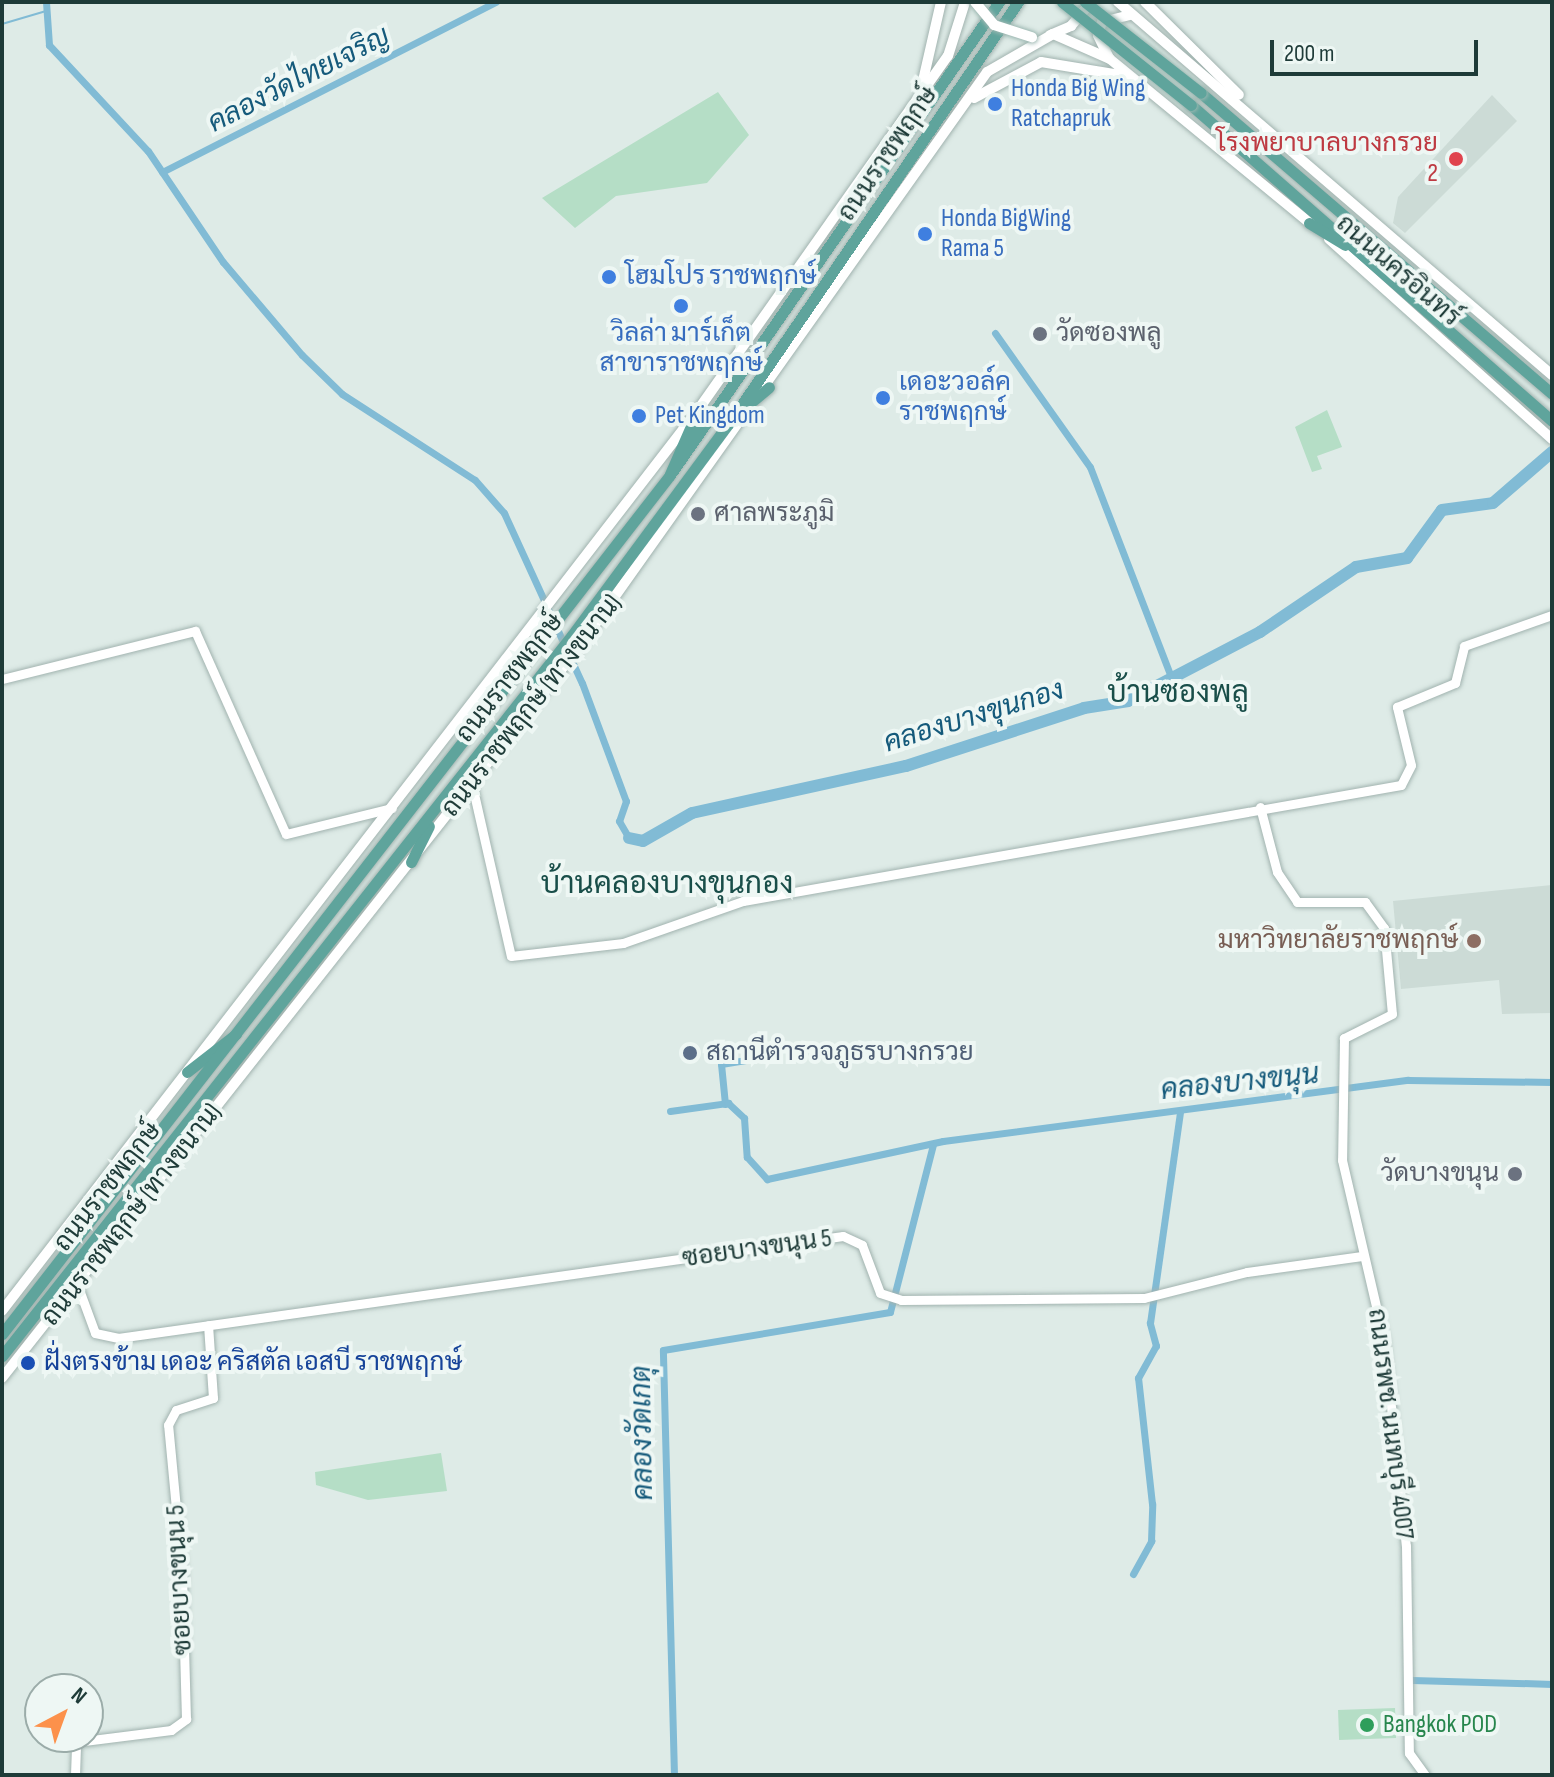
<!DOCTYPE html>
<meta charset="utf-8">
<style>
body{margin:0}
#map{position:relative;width:1554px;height:1777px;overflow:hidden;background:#deebe7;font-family:"Sofia Sans Condensed",Sarabun,sans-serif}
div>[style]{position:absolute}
.built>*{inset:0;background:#ccdbd6}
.green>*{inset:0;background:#b5dec6;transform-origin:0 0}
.stream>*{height:2px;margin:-1px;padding:0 1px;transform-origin:1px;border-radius:1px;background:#81bbd5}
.canal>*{height:7px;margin:-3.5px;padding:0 3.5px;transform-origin:3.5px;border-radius:3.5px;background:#81bbd5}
.river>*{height:12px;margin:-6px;padding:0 6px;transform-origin:6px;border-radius:6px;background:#81bbd5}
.roads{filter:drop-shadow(0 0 2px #a1b3af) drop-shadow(0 0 2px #a1b3af)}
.tertiary>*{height:9px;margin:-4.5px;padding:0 4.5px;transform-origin:4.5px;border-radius:4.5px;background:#fff}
.secondary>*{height:10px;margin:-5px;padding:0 5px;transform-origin:5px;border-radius:5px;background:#fff}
.primary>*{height:11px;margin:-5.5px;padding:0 5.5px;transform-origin:5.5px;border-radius:5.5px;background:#5fa49c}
.bridges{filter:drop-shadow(0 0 2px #9cb7b1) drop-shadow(0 0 2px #9cb7b1)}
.secondary-bridge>*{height:10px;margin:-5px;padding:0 5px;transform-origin:5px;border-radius:5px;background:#fff}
.primary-bridge>*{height:11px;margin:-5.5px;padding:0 5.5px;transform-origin:5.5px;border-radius:5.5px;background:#5fa49c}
.dots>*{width:22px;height:22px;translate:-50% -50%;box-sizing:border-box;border:4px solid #eef7f4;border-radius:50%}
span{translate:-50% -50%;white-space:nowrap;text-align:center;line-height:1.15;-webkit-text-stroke:8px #eef7f4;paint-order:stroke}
.shop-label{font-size:26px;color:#366cbe}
.left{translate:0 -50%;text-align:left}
.health-label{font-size:26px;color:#be3a42}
.right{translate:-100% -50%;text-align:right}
.street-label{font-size:26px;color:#1e3b38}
.worship-label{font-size:26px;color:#5b616d}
.education-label{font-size:26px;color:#785e54}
.service-label{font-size:26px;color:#4e5e75}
.transit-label{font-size:26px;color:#164399}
.leisure-label{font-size:26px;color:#27864d}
.water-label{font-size:28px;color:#155a7b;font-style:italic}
.quarter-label{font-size:30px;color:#194e49}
.frame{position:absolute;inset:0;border:4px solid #1e3b38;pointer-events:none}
.north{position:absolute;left:24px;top:1673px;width:80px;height:80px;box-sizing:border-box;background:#eef7f4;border:2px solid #9baca9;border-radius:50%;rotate:41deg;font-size:22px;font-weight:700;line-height:32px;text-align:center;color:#1e3b38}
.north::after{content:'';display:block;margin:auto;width:28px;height:36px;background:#fc914b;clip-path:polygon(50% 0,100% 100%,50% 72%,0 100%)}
.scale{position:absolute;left:1270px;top:40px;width:208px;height:36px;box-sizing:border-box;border:4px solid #1e3b38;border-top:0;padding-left:10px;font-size:24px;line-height:28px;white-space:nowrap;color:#1e3b38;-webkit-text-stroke:6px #eef7f4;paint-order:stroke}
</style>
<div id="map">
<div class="built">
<div style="clip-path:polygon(1492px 95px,1517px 121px,1405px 233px,1393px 223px,1398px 197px)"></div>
<div style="clip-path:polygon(1552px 885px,1552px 1013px,1502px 1014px,1499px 980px,1401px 989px,1393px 901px)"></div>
</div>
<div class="green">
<div style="clip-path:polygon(718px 92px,749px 135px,707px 183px,616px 196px,575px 228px,542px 198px)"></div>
<div style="clip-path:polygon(1327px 410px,1342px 447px,1317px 456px,1322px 469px,1312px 472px,1295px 427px)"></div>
<div style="clip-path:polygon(441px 1453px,447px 1491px,368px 1500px,316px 1485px,315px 1472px)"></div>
<div style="left:1395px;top:1708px;width:30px;height:57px;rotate:88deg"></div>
</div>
<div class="stream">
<div style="left:2px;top:24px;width:46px;rotate:-16.5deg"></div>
</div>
<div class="canal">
<div style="left:46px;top:2px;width:43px;rotate:86deg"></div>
<div style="left:49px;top:45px;width:145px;rotate:47deg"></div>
<div style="left:148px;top:151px;width:134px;rotate:56deg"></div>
<div style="left:223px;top:262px;width:122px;rotate:49.7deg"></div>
<div style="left:302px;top:355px;width:56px;rotate:44.3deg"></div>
<div style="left:342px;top:394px;width:158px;rotate:32.9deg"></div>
<div style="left:475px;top:480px;width:44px;rotate:48.7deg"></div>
<div style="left:504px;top:513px;width:187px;rotate:65.4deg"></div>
<div style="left:582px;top:683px;width:126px;rotate:69.6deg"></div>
<div style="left:626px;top:801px;width:21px;rotate:109deg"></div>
<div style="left:619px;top:821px;width:20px;rotate:60deg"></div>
<div style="left:162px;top:172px;width:375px;rotate:-27deg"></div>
<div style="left:995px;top:333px;width:164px;rotate:54.7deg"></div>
<div style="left:1090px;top:467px;width:227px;rotate:68.9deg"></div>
<div style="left:725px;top:1104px;width:40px;rotate:-95.7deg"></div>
<div style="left:721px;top:1064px;width:39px;rotate:-9deg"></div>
<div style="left:670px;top:1111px;width:59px;rotate:-7.9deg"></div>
<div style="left:728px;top:1103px;width:22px;rotate:43deg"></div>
<div style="left:744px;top:1118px;width:39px;rotate:86deg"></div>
<div style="left:747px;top:1157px;width:30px;rotate:48deg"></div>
<div style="left:767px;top:1179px;width:180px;rotate:-12.2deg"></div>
<div style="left:943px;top:1141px;width:469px;rotate:-7.5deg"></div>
<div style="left:1408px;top:1080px;width:144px;rotate:0.8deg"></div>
<div style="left:1133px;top:1574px;width:38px;rotate:-61deg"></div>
<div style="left:1151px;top:1541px;width:37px;rotate:-88deg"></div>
<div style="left:1152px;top:1504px;width:127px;rotate:-96.3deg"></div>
<div style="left:1138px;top:1378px;width:37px;rotate:-61deg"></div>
<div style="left:1156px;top:1346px;width:24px;rotate:-105deg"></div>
<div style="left:1150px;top:1323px;width:213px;rotate:-81.9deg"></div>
<div style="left:1412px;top:1680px;width:140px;rotate:1.6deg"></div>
<div style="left:674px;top:1775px;width:425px;rotate:-91.5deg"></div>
<div style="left:663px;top:1350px;width:230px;rotate:-9.5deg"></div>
<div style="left:890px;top:1312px;width:172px;rotate:-75.6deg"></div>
</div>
<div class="river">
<div style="left:629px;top:838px;width:14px;rotate:12deg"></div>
<div style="left:643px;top:841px;width:56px;rotate:-29.7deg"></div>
<div style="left:692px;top:813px;width:219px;rotate:-12.4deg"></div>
<div style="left:906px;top:766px;width:187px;rotate:-18deg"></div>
<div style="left:1084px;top:708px;width:45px;rotate:-9deg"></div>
<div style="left:1128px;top:701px;width:149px;rotate:-27.6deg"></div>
<div style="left:1260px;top:632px;width:116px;rotate:-34.1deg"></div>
<div style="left:1356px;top:567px;width:52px;rotate:-10deg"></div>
<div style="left:1407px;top:558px;width:59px;rotate:-53.9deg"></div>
<div style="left:1442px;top:510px;width:51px;rotate:-7.8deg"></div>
<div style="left:1493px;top:503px;width:78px;rotate:-40.8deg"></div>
</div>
<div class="roads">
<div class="tertiary">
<div style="left:2px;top:679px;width:199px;rotate:-14deg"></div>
<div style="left:195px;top:631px;width:222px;rotate:65.9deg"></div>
<div style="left:286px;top:834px;width:109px;rotate:-13.8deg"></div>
<div style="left:472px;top:785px;width:175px;rotate:77.2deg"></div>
<div style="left:511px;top:956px;width:113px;rotate:-6.6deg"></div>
<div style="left:623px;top:943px;width:127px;rotate:-19.3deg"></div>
<div style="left:743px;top:901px;width:668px;rotate:-10deg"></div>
<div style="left:1401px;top:785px;width:22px;rotate:-63deg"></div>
<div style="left:1411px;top:765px;width:60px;rotate:-103.6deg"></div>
<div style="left:1397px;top:707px;width:63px;rotate:-22.5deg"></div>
<div style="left:1455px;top:683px;width:38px;rotate:-76deg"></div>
<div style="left:1464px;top:646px;width:93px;rotate:-19.4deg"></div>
<div style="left:1260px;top:807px;width:67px;rotate:75.3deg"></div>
<div style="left:1277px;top:872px;width:36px;rotate:56deg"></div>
<div style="left:1297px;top:902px;width:68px"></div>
<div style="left:1365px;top:902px;width:32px;rotate:54deg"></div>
<div style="left:1384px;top:928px;width:86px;rotate:84.7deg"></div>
<div style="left:1392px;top:1014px;width:54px;rotate:153.4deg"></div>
<div style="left:1344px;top:1038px;width:122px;rotate:90.9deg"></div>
<div style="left:1342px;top:1160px;width:186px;rotate:76.9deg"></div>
<div style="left:1384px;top:1341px;width:206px;rotate:83.9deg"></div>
<div style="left:1406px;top:1546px;width:207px;rotate:89.2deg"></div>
<div style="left:1409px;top:1753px;width:27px;rotate:54deg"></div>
<div style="left:77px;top:1284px;width:52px;rotate:69.8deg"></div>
<div style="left:95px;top:1333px;width:24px;rotate:12deg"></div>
<div style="left:118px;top:1338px;width:732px;rotate:-8.01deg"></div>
<div style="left:843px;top:1236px;width:21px;rotate:25deg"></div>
<div style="left:862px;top:1245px;width:51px;rotate:69.4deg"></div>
<div style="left:880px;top:1293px;width:22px;rotate:18deg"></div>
<div style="left:901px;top:1300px;width:243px;rotate:-0.5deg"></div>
<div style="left:1144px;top:1298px;width:106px;rotate:-14.2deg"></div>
<div style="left:1247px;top:1272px;width:116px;rotate:-7.9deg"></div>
<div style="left:75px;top:1775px;width:33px;rotate:-88deg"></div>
<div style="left:76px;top:1742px;width:96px;rotate:-7.2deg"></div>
<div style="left:171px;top:1730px;width:19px;rotate:-36deg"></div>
<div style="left:186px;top:1719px;width:147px;rotate:-91.6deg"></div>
<div style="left:182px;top:1572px;width:148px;rotate:-95.4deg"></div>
<div style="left:168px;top:1425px;width:17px;rotate:-62deg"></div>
<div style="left:176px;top:1410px;width:39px;rotate:-18deg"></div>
<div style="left:213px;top:1398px;width:73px;rotate:-93.9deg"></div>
</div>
<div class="secondary">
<div style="left:1118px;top:2px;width:572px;rotate:40.68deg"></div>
<div style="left:1145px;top:2px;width:132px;rotate:44.7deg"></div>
<div style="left:1053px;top:34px;width:62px;rotate:23.7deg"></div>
<div style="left:1110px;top:59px;width:263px;rotate:39.4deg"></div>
<div style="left:1050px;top:35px;width:23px;rotate:-23deg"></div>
<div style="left:1071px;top:26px;width:31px;rotate:-50deg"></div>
<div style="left:1109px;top:58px;width:25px;rotate:-116deg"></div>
<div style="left:1098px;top:35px;width:14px;rotate:-73deg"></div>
<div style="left:1102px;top:22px;width:30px;rotate:-14deg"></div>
<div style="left:922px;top:85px;width:85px;rotate:-77.1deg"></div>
<div style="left:974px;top:98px;width:76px;rotate:-28.2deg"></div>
<div style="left:1041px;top:62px;width:86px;rotate:9.4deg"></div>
<div style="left:1329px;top:239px;width:300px;rotate:41.9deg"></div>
<div style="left:2px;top:1311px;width:1139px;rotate:-52.31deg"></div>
<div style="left:698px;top:410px;width:433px;rotate:-54.8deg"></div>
<div style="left:948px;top:56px;width:57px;rotate:-72.5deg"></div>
<div style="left:2px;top:1378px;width:931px;rotate:-51.71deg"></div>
<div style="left:579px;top:647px;width:705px;rotate:-54.64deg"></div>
<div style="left:987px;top:72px;width:76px;rotate:-29.9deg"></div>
</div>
<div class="primary">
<div style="left:1201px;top:93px;width:462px;rotate:40.6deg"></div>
<div style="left:1191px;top:105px;width:480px;rotate:41.2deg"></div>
<div style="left:1309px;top:223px;width:42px;rotate:31.4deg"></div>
<div style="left:749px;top:404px;width:26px;rotate:-40deg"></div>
<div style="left:670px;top:474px;width:70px;rotate:-66.4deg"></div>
<div style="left:411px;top:862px;width:40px;rotate:-63.4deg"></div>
<div style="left:187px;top:1072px;width:62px;rotate:-37.8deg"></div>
<div style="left:2px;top:1334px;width:1088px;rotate:-52.13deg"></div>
<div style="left:670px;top:475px;width:576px;rotate:-55.18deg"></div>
<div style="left:2px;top:1356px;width:919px;rotate:-51.67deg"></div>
<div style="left:572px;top:635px;width:264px;rotate:-53.5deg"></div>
<div style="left:729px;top:423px;width:511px;rotate:-55.53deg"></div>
</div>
</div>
<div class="bridges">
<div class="secondary-bridge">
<div style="left:975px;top:2px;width:30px;rotate:50deg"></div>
<div style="left:994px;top:25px;width:40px;rotate:18deg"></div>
</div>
<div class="primary-bridge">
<div style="left:1062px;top:2px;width:165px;rotate:38.6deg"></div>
<div style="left:1085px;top:2px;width:147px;rotate:38.1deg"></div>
</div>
</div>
<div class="dots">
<div style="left:995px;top:104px;background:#3f7fe0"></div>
<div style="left:1456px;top:159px;background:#e0444e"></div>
<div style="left:925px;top:234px;background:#3f7fe0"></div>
<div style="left:609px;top:277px;background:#3f7fe0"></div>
<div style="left:681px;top:306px;background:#3f7fe0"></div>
<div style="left:1040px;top:334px;background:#6b7280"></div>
<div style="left:883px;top:398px;background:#3f7fe0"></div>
<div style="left:639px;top:416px;background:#3f7fe0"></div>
<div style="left:698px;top:514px;background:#6b7280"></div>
<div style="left:1474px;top:941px;background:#8d6e63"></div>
<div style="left:690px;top:1053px;background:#5c6f8a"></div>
<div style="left:1515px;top:1174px;background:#6b7280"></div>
<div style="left:28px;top:1363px;background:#1a4fb4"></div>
<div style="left:1367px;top:1725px;background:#2e9e5b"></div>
</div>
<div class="shop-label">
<span class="left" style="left:1011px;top:104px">Honda Big Wing<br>Ratchapruk</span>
<span class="left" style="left:941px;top:234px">Honda BigWing<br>Rama 5</span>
<span class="left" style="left:625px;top:277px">โฮมโปร ราชพฤกษ์</span>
<span style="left:681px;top:349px">วิลล่า มาร์เก็ต<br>สาขาราชพฤกษ์</span>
<span class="left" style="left:899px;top:398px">เดอะวอล์ค<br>ราชพฤกษ์</span>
<span class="left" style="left:655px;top:416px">Pet Kingdom</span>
</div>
<div class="health-label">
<span class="right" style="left:1438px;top:159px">โรงพยาบาลบางกรวย<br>2</span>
</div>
<div class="street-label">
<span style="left:888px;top:154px;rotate:-56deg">ถนนราชพฤกษ์</span>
<span style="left:1398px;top:271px;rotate:41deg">ถนนนครอินทร์</span>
<span style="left:510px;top:678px;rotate:-52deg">ถนนราชพฤกษ์</span>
<span style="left:532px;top:706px;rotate:-52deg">ถนนราชพฤกษ์ (ทางขนาน)</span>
<span style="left:108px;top:1187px;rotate:-52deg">ถนนราชพฤกษ์</span>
<span style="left:132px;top:1215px;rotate:-52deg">ถนนราชพฤกษ์ (ทางขนาน)</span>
<span style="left:757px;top:1249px;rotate:-8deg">ซอยบางขนุน 5</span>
<span style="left:1390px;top:1424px;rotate:83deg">ถนนรพช. นนทบุรี 4007</span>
<span style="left:180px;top:1580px;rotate:-93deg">ซอยบางขนุน 5</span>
</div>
<div class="worship-label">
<span class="left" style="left:1056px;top:334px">วัดซองพลู</span>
<span class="left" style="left:714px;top:514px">ศาลพระภูมิ</span>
<span class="right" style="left:1499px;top:1174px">วัดบางขนุน</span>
</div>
<div class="education-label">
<span class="right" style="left:1458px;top:941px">มหาวิทยาลัยราชพฤกษ์</span>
</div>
<div class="service-label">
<span class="left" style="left:706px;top:1053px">สถานีตำรวจภูธรบางกรวย</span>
</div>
<div class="transit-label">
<span class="left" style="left:44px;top:1363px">ฝั่งตรงข้าม เดอะ คริสตัล เอสบี ราชพฤกษ์</span>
</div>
<div class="leisure-label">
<span class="left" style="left:1383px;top:1725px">Bangkok POD</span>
</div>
<div class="water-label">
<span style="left:299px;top:80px;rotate:-27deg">คลองวัดไทยเจริญ</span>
<span style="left:974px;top:717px;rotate:-17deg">คลองบางขุนกอง</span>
<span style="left:1240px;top:1083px;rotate:-6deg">คลองบางขนุน</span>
<span style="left:643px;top:1433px;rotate:-91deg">คลองวัดเกตุ</span>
</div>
<div class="quarter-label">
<span style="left:1178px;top:693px">บ้านซองพลู</span>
<span style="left:667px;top:884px">บ้านคลองบางขุนกอง</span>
</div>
<div class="frame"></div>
<div class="north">N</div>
<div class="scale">200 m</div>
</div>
